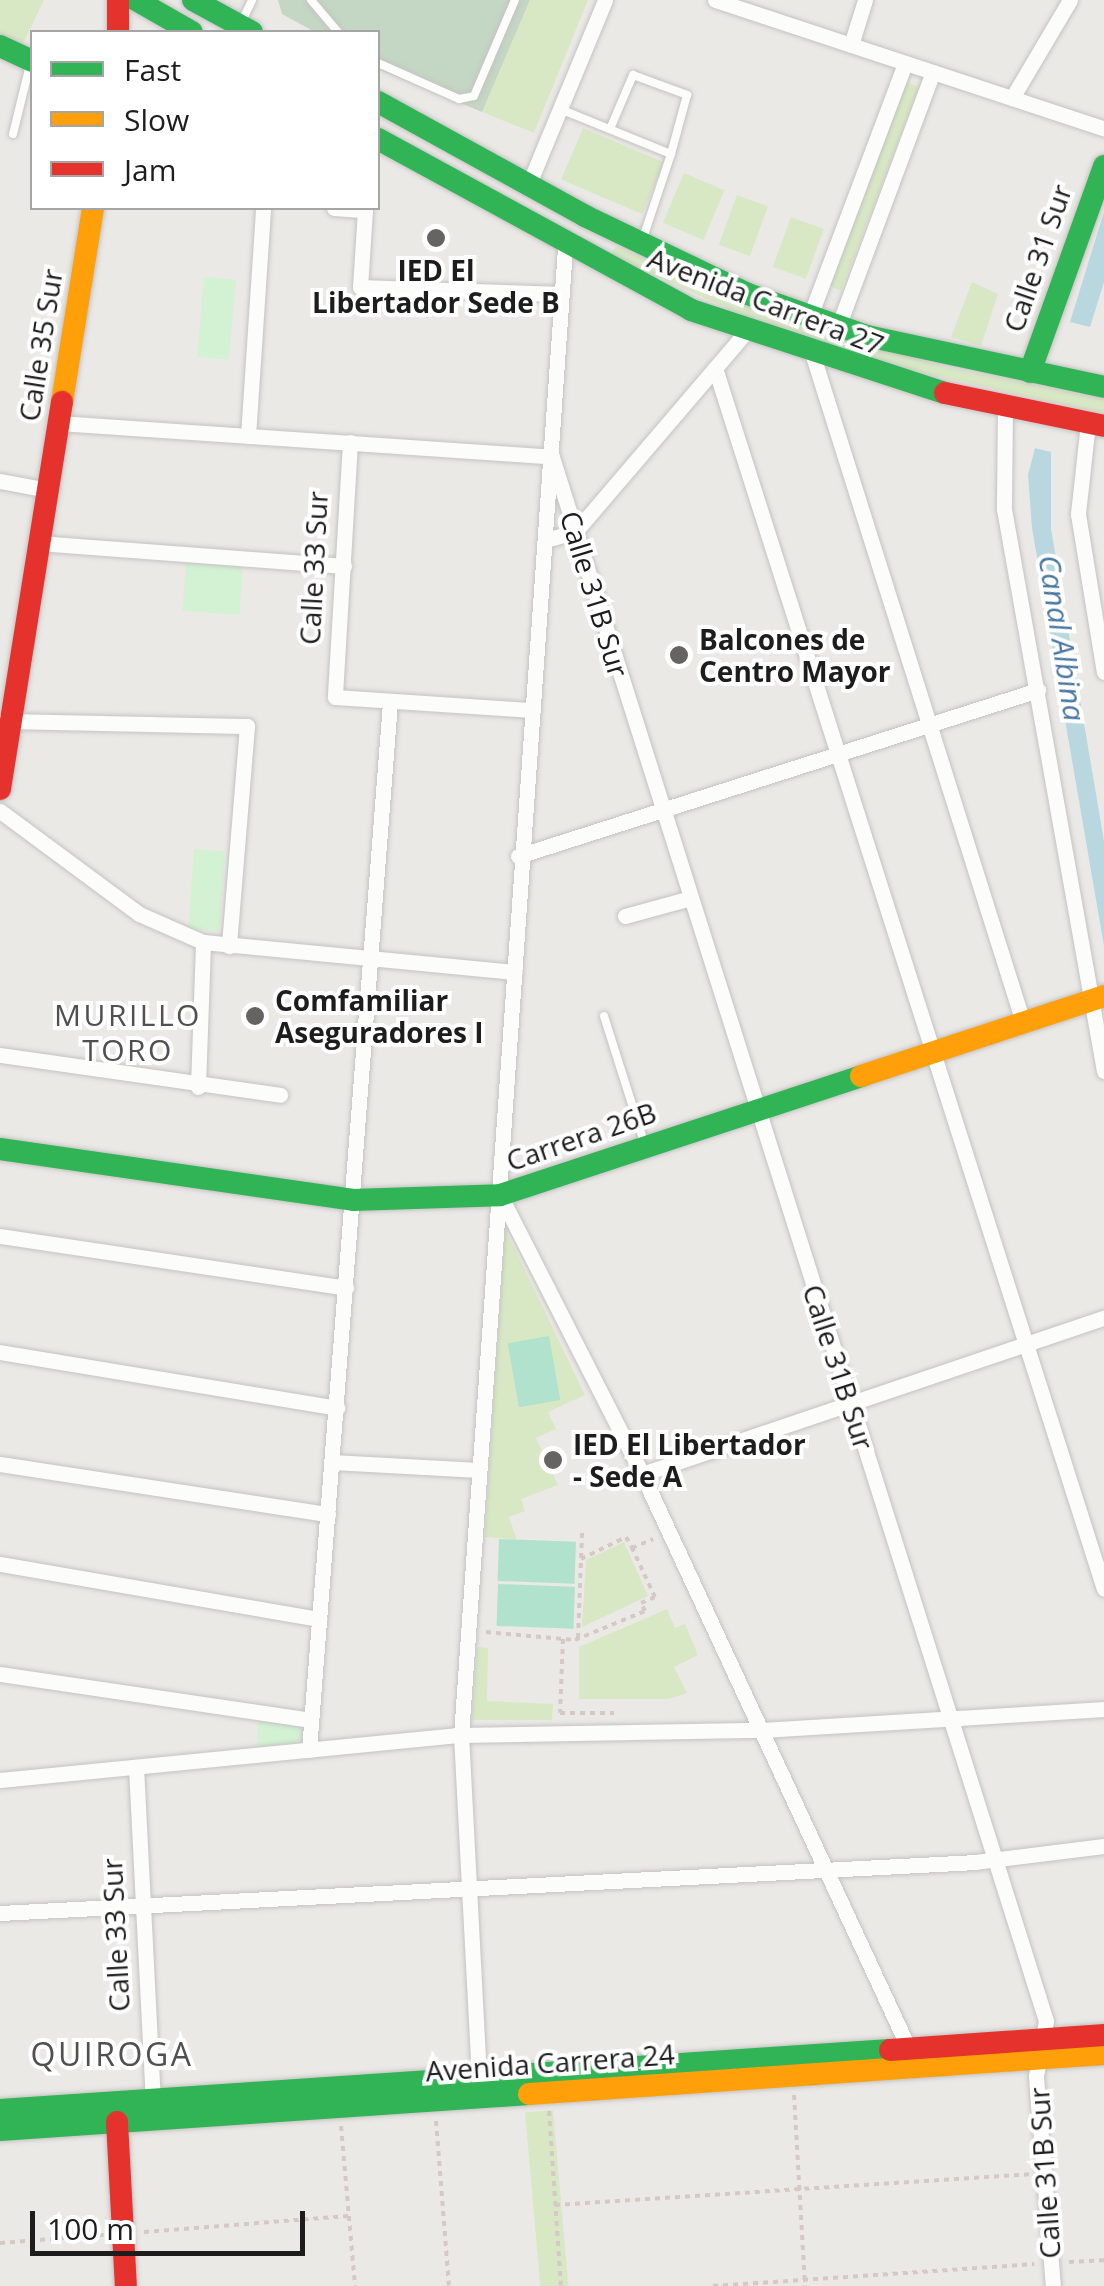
<!DOCTYPE html>
<style>
body{margin:0}
#map{position:relative;width:1104px;height:2286px;overflow:hidden;background:#ebe9e6;font-family:"Open Sans",sans-serif}
div>[style]{position:absolute}
.grass>*{inset:0;background:#d8e8c4;transform-origin:0 0}
.cemetery>*{inset:0;background:#c4d6c4}
.park>*{inset:0;background:#d3f1d3;transform-origin:0 0}
.pitch>*{inset:0;background:#b1e2cd;transform-origin:0 0}
.water>*{inset:0;background:#b9d7de}
.path>*{height:4px;margin-top:-2px;transform-origin:0;background:repeating-linear-gradient(90deg,#d6c8c5 0 5px,transparent 0 10px)}
.roads{filter:drop-shadow(0 0 2px #c4c3c2) drop-shadow(0 0 2px #c4c3c2)}
.lane>*{height:8px;margin:-4px;padding:0 4px;transform-origin:4px;border-radius:4px;background:#fcfcfb}
.street>*{height:15px;margin:-7.5px;padding:0 7.5px;transform-origin:7.5px;border-radius:7.5px;background:#fcfcfb}
.fast>*{height:22px;margin:-11px;padding:0 11px;transform-origin:11px;border-radius:11px;background:#30b455}
.slow>*{height:22px;margin:-11px;padding:0 11px;transform-origin:11px;border-radius:11px;background:#ff9f0a}
.jam>*{height:22px;margin:-11px;padding:0 11px;transform-origin:11px;border-radius:11px;background:#e5322d}
.dots>*{width:28px;height:28px;translate:-50% -50%;box-sizing:border-box;border:5px solid #fff;border-radius:50%}
span{translate:-50% -50%;white-space:nowrap;text-align:center;line-height:1.15;-webkit-text-stroke:8px #fff;paint-order:stroke}
.street-label{font-size:28px;color:#1d1d1d}
.poi-label{font-size:28px;color:#1d1d1d;font-weight:700}
.left{translate:0 -50%;text-align:left}
.water-label{font-size:30px;color:#4877a2;font-style:italic}
.neighbourhood-label{font-size:30px;color:#505050;letter-spacing:2.5px}
.quarter-label{font-size:32px;color:#505050;letter-spacing:2.5px}
.legend{position:absolute;left:30px;top:30px;width:350px;height:180px;box-sizing:border-box;background:#fff;border:2px solid #a5a5a5;margin:0;padding:12px 18px;list-style:none;font-size:30px;color:#1d1d1d}
.legend li{display:flex;align-items:center;gap:20px;height:50px}
.legend b{width:50px;border:2px solid #a5a5a5}
.scale{position:absolute;left:30px;top:2211px;width:275px;height:45px;box-sizing:border-box;border:5px solid #1d1d1d;border-top:0;padding-left:12px;font-size:30px;line-height:35px;white-space:nowrap;color:#1d1d1d;-webkit-text-stroke:8px #fff;paint-order:stroke}
</style>
<div id="map">
<div class="grass">
<div style="clip-path:polygon(0 0,44px 0,20px 50px,0 41px)"></div>
<div style="clip-path:polygon(530px 0,588px 0,534px 133px,482px 112px)"></div>
<div style="left:906px;top:82px;width:14px;height:218px;rotate:21deg"></div>
<div style="left:583px;top:128px;width:88px;height:56px;rotate:23deg"></div>
<div style="left:684px;top:173px;width:44px;height:54px;rotate:23deg"></div>
<div style="left:737px;top:195px;width:33px;height:53px;rotate:20deg"></div>
<div style="left:791px;top:217px;width:35px;height:53px;rotate:20deg"></div>
<div style="clip-path:polygon(616px 246px,774px 317px,945px 367px,1104px 399px,1104px 413px,863px 360px,777px 331px,610px 255px)"></div>
<div style="clip-path:polygon(972px 282px,998px 294px,981px 346px,951px 337px)"></div>
<div style="clip-path:polygon(505px 1229px,585px 1395px,548px 1412px,556px 1429px,536px 1438px,558px 1485px,521px 1499px,525px 1511px,509px 1517px,517px 1540px,485px 1537px)"></div>
<div style="clip-path:polygon(624px 1542px,648px 1596px,582px 1627px,586px 1560px)"></div>
<div style="clip-path:polygon(667px 1609px,675px 1628px,685px 1624px,698px 1655px,674px 1667px,687px 1693px,669px 1699px,579px 1699px,579px 1647px)"></div>
<div style="clip-path:polygon(477px 1647px,488px 1648px,487px 1701px,553px 1704px,552px 1720px,472px 1720px)"></div>
<div style="left:553px;top:2110px;width:177px;height:28px;rotate:85deg"></div>
</div>
<div class="cemetery">
<div style="clip-path:polygon(278px 0,530px 0,482px 112px,378px 69px,378px 32px,315px 32px,282px 14px)"></div>
</div>
<div class="park">
<div style="left:204px;top:277px;width:32px;height:80px;rotate:5deg"></div>
<div style="left:186px;top:562px;width:57px;height:49px;rotate:4deg"></div>
<div style="left:194px;top:849px;width:31px;height:80px;rotate:4deg"></div>
<div style="clip-path:polygon(259px 1712px,311px 1720px,309px 1750px,256px 1755px)"></div>
</div>
<div class="pitch">
<div style="left:549px;top:1336px;width:65px;height:42px;rotate:80deg"></div>
<div style="left:499px;top:1539px;width:77px;height:42px;rotate:2deg"></div>
<div style="left:498px;top:1584px;width:77px;height:42px;rotate:2deg"></div>
</div>
<div class="water">
<div style="clip-path:polygon(1104px 212px,1104px 282px,1090px 327px,1070px 322px)"></div>
<div style="clip-path:polygon(1035px 448px,1051px 452px,1051px 529px,1104px 841px,1104px 946px,1032px 528px,1028px 475px)"></div>
</div>
<div class="path">
<div style="left:581px;top:1559px;width:50px;rotate:-26.1deg"></div>
<div style="left:626px;top:1537px;width:13px;rotate:61deg"></div>
<div style="left:486px;top:1632px;width:89px;rotate:5.1deg"></div>
<div style="left:575px;top:1640px;width:76px;rotate:-22.5deg"></div>
<div style="left:645px;top:1611px;width:9px;rotate:-117deg"></div>
<div style="left:641px;top:1603px;width:15px;rotate:-23deg"></div>
<div style="left:655px;top:1597px;width:54px;rotate:-115.1deg"></div>
<div style="left:632px;top:1548px;width:23px;rotate:-23deg"></div>
<div style="left:578px;top:1638px;width:106px;rotate:-87.8deg"></div>
<div style="left:563px;top:1639px;width:74px;rotate:92.3deg"></div>
<div style="left:560px;top:1713px;width:54px"></div>
<div style="left:794px;top:2095px;width:191px;rotate:86.7deg"></div>
<div style="left:549px;top:2111px;width:175px;rotate:86.1deg"></div>
<div style="left:436px;top:2121px;width:166px;rotate:85.5deg"></div>
<div style="left:341px;top:2126px;width:161px;rotate:85deg"></div>
<div style="left:555px;top:2205px;width:476px;rotate:-3.7deg"></div>
<div style="left:144px;top:2232px;width:205px;rotate:-4.5deg"></div>
<div style="left:0;top:2243px;width:104px;rotate:-4.4deg"></div>
<div style="left:1069px;top:2262px;width:35px;rotate:-3deg"></div>
<div style="left:713px;top:2286px;width:322px;rotate:-3.9deg"></div>
</div>
<div class="roads">
<div class="lane">
<div style="left:311px;top:0;width:42px;rotate:49.8deg"></div>
<div style="left:241px;top:23px;width:25px;rotate:-64deg"></div>
<div style="left:378px;top:63px;width:89px;rotate:24deg"></div>
<div style="left:459px;top:99px;width:15px;rotate:-11deg"></div>
<div style="left:474px;top:96px;width:104px;rotate:-66.9deg"></div>
<div style="left:560px;top:109px;width:120px;rotate:22.1deg"></div>
<div style="left:671px;top:154px;width:92px;rotate:108.4deg"></div>
<div style="left:610px;top:129px;width:59px;rotate:-66.9deg"></div>
<div style="left:633px;top:75px;width:58px;rotate:20.3deg"></div>
<div style="left:687px;top:95px;width:61px;rotate:105.2deg"></div>
<div style="left:13px;top:134px;width:71px;rotate:-76.2deg"></div>
<div style="left:604px;top:1016px;width:135px;rotate:72.4deg"></div>
</div>
<div class="street">
<div style="left:715px;top:0;width:410px;rotate:18.3deg"></div>
<div style="left:851px;top:45px;width:47px;rotate:-72.7deg"></div>
<div style="left:1012px;top:98px;width:114px;rotate:-59.4deg"></div>
<div style="left:528px;top:186px;width:201px;rotate:-67.5deg"></div>
<div style="left:334px;top:208px;width:31px;rotate:4deg"></div>
<div style="left:365px;top:210px;width:77px;rotate:93.7deg"></div>
<div style="left:360px;top:287px;width:202px;rotate:2deg"></div>
<div style="left:810px;top:316px;width:270px;rotate:-69.4deg"></div>
<div style="left:838px;top:327px;width:272px;rotate:-69.6deg"></div>
<div style="left:813px;top:356px;width:698px;rotate:72.5deg"></div>
<div style="left:715px;top:368px;width:1281px;rotate:72.33deg"></div>
<div style="left:1005px;top:407px;width:102px;rotate:90.6deg"></div>
<div style="left:1004px;top:509px;width:571px;rotate:79.91deg"></div>
<div style="left:59px;top:423px;width:494px;rotate:3.9deg"></div>
<div style="left:552px;top:457px;width:1640px;rotate:72.47deg"></div>
<div style="left:1046px;top:2021px;width:56px;rotate:100.3deg"></div>
<div style="left:1036px;top:2076px;width:211px;rotate:85.4deg"></div>
<div style="left:1088px;top:423px;width:92px;rotate:96.3deg"></div>
<div style="left:1078px;top:514px;width:160px;rotate:80.7deg"></div>
<div style="left:248px;top:436px;width:228px;rotate:-86.2deg"></div>
<div style="left:350px;top:442px;width:255px;rotate:93.4deg"></div>
<div style="left:335px;top:697px;width:198px;rotate:3.8deg"></div>
<div style="left:0;top:481px;width:49px;rotate:10.6deg"></div>
<div style="left:545px;top:540px;width:31px;rotate:-15deg"></div>
<div style="left:575px;top:532px;width:263px;rotate:-49.5deg"></div>
<div style="left:39px;top:543px;width:306px;rotate:4.3deg"></div>
<div style="left:3px;top:721px;width:244px;rotate:1.2deg"></div>
<div style="left:247px;top:726px;width:221px;rotate:94.7deg"></div>
<div style="left:0;top:811px;width:173px;rotate:36.5deg"></div>
<div style="left:139px;top:914px;width:70px;rotate:23.6deg"></div>
<div style="left:203px;top:942px;width:313px;rotate:5.5deg"></div>
<div style="left:518px;top:856px;width:546px;rotate:-17.7deg"></div>
<div style="left:625px;top:916px;width:68px;rotate:-15.3deg"></div>
<div style="left:0;top:1055px;width:283px;rotate:8.1deg"></div>
<div style="left:198px;top:1087px;width:145px;rotate:-88deg"></div>
<div style="left:500px;top:1195px;width:313px;rotate:63deg"></div>
<div style="left:642px;top:1474px;width:634px;rotate:65.09deg"></div>
<div style="left:0;top:1236px;width:350px;rotate:8.5deg"></div>
<div style="left:0;top:1352px;width:342px;rotate:9.4deg"></div>
<div style="left:332px;top:1462px;width:147px;rotate:3.1deg"></div>
<div style="left:0;top:1464px;width:332px;rotate:8.7deg"></div>
<div style="left:642px;top:1474px;width:488px;rotate:-18.7deg"></div>
<div style="left:0;top:1564px;width:324px;rotate:9.8deg"></div>
<div style="left:0;top:1674px;width:314px;rotate:8.4deg"></div>
<div style="left:309px;top:1750px;width:1052px;rotate:-85.58deg"></div>
<div style="left:136px;top:1767px;width:333px;rotate:87.1deg"></div>
<div style="left:0;top:1780px;width:463px;rotate:-5.6deg"></div>
<div style="left:461px;top:1735px;width:301px;rotate:-1deg"></div>
<div style="left:762px;top:1730px;width:343px;rotate:-3.5deg"></div>
<div style="left:0;top:1913px;width:976px;rotate:-2.99deg"></div>
<div style="left:975px;top:1862px;width:130px;rotate:-7.1deg"></div>
<div style="left:479px;top:2078px;width:343px;rotate:-93deg"></div>
<div style="left:461px;top:1735px;width:1493px;rotate:-86deg"></div>
</div>
<div class="fast">
<div style="left:136px;top:0;width:64px;rotate:29.7deg"></div>
<div style="left:193px;top:0;width:67px;rotate:28.5deg"></div>
<div style="left:0;top:46px;width:35px;rotate:25deg"></div>
<div style="left:378px;top:102px;width:236px;rotate:28.8deg"></div>
<div style="left:585px;top:216px;width:181px;rotate:25.6deg"></div>
<div style="left:748px;top:294px;width:126px;rotate:19.4deg"></div>
<div style="left:867px;top:336px;width:242px;rotate:12.1deg"></div>
<div style="left:378px;top:139px;width:357px;rotate:28.6deg"></div>
<div style="left:691px;top:310px;width:267px;rotate:18.1deg"></div>
<div style="left:1030px;top:372px;width:219px;rotate:-70.2deg"></div>
<div style="left:0;top:1149px;width:357px;rotate:8.2deg"></div>
<div style="left:353px;top:1200px;width:147px;rotate:-1.9deg"></div>
<div style="left:500px;top:1195px;width:380px;rotate:-18.2deg"></div>
<div style="left:0;top:2110px;width:892px;rotate:-3.86deg"></div>
<div style="left:0;top:2130px;width:530px;rotate:-3.89deg"></div>
</div>
<div class="slow">
<div style="left:62px;top:402px;width:196px;rotate:-80.9deg"></div>
<div style="left:861px;top:1076px;width:256px;rotate:-18.2deg"></div>
<div style="left:529px;top:2094px;width:576px;rotate:-3.98deg"></div>
</div>
<div class="jam">
<div style="left:118px;top:0;width:32px;rotate:90deg"></div>
<div style="left:945px;top:393px;width:162px;rotate:11.7deg"></div>
<div style="left:0;top:789px;width:392px;rotate:-80.9deg"></div>
<div style="left:890px;top:2050px;width:215px;rotate:-4deg"></div>
<div style="left:117px;top:2122px;width:164px;rotate:86.9deg"></div>
</div>
</div>
<div class="dots">
<div style="left:436px;top:238px;background:#656463"></div>
<div style="left:679px;top:655px;background:#656463"></div>
<div style="left:255px;top:1016px;background:#656463"></div>
<div style="left:553px;top:1460px;background:#656463"></div>
</div>
<div class="street-label">
<span style="left:1037px;top:258px;rotate:-71deg">Calle 31 Sur</span>
<span style="left:766px;top:301px;rotate:21deg">Avenida Carrera 27</span>
<span style="left:40px;top:345px;rotate:-81deg">Calle 35 Sur</span>
<span style="left:313px;top:568px;rotate:-87deg">Calle 33 Sur</span>
<span style="left:595px;top:594px;rotate:73deg">Calle 31B Sur</span>
<span style="left:581px;top:1136px;rotate:-19deg">Carrera 26B</span>
<span style="left:839px;top:1367px;rotate:72deg">Calle 31B Sur</span>
<span style="left:115px;top:1935px;rotate:-93deg">Calle 33 Sur</span>
<span style="left:550px;top:2062px;rotate:-4deg">Avenida Carrera 24</span>
<span style="left:1044px;top:2173px;rotate:-94deg">Calle 31B Sur</span>
</div>
<div class="poi-label">
<span style="left:436px;top:286px">IED El<br>Libertador Sede B</span>
<span class="left" style="left:699px;top:655px">Balcones de<br>Centro Mayor</span>
<span class="left" style="left:275px;top:1016px">Comfamiliar<br>Aseguradores I</span>
<span class="left" style="left:573px;top:1460px">IED El Libertador<br>- Sede A</span>
</div>
<div class="water-label">
<span style="left:1062px;top:638px;rotate:81deg">Canal Albina</span>
</div>
<div class="neighbourhood-label">
<span style="left:128px;top:1032px">MURILLO<br>TORO</span>
</div>
<div class="quarter-label">
<span style="left:112px;top:2054px">QUIROGA</span>
</div>
<ul class="legend">
<li><b style="height:12px;background:#30b455"></b>Fast</li>
<li><b style="height:12px;background:#ff9f0a"></b>Slow</li>
<li><b style="height:12px;background:#e5322d"></b>Jam</li>
</ul>
<div class="scale">100 m</div>
</div>
